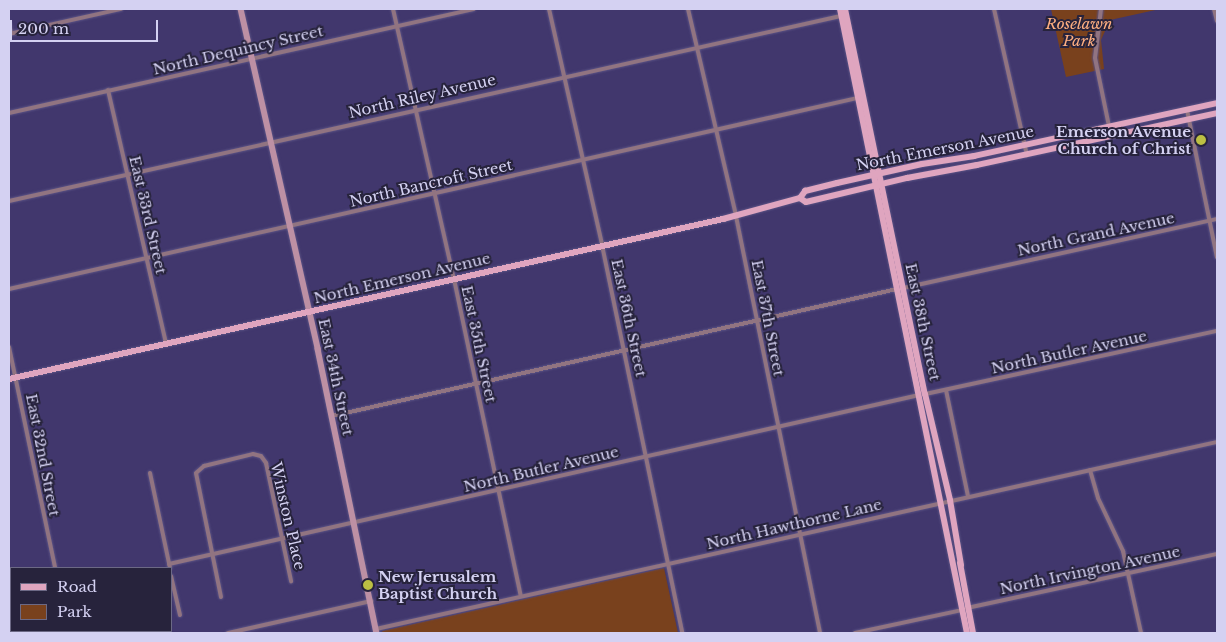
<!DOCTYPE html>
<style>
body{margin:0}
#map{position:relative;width:1226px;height:642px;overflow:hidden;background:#41376d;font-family:"Libre Baskerville",serif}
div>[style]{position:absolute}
.green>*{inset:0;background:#79411d}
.roads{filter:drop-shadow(0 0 1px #5b5385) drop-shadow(0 0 1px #5b5385)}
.minor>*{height:4px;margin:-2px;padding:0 2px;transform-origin:2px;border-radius:2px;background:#917481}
.secondary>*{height:5.5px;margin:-2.75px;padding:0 2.75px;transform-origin:2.75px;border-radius:2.75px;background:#bd90a4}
.primary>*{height:6px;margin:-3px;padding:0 3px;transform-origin:3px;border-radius:3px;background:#dfa5bf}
.dots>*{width:14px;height:14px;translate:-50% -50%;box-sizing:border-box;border:2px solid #27233c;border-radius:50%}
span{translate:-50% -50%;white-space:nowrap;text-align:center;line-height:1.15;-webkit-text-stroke:4px #27233c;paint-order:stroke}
.park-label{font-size:15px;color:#feaf81;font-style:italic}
.street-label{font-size:15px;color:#d4d1f2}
.poi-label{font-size:15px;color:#d4d1f2;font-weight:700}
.right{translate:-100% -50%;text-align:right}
.left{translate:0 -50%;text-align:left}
.frame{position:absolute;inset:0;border:10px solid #d4d1f2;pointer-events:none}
.legend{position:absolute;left:10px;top:567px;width:162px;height:65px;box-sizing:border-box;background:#27233c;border:1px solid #6c6985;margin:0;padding:6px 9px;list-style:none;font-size:15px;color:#d4d1f2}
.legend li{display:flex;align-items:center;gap:10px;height:25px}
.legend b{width:25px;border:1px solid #6c6985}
.scale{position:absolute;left:10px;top:20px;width:148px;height:22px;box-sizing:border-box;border:2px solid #d4d1f2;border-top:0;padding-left:6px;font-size:15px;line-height:18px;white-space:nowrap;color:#d4d1f2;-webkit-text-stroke:4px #27233c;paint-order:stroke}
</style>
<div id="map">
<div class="green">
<div style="clip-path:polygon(1051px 9px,1160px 9px,1110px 20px,1101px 40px,1104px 69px,1066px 77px)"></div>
<div style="clip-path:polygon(664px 568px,678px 633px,383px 633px,382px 631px)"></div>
</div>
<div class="roads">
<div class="minor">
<div style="left:393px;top:9px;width:277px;rotate:77.3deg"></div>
<div style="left:454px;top:279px;width:324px;rotate:78.1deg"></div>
<div style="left:549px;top:9px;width:242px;rotate:77.3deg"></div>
<div style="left:602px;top:245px;width:396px;rotate:78.3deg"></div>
<div style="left:688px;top:9px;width:212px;rotate:76.9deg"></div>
<div style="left:736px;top:216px;width:425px;rotate:78.6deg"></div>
<div style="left:994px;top:9px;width:150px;rotate:77.3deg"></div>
<div style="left:1101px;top:9px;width:49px;rotate:97deg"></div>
<div style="left:1095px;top:58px;width:80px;rotate:78.4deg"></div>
<div style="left:1214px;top:9px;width:12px;rotate:76deg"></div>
<div style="left:9px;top:23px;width:10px;rotate:79deg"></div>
<div style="left:9px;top:34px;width:115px;rotate:-12.6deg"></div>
<div style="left:108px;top:90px;width:261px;rotate:77.1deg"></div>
<div style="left:1187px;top:110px;width:150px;rotate:78.5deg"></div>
<div style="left:9px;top:113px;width:476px;rotate:-12.6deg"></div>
<div style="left:9px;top:201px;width:852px;rotate:-12.54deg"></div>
<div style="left:903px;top:288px;width:321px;rotate:-12.4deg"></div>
<div style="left:9px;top:289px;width:869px;rotate:-12.69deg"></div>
<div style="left:9px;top:347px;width:226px;rotate:78.2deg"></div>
<div style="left:946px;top:390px;width:108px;rotate:78.3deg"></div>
<div style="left:925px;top:394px;width:299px;rotate:-12.2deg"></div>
<div style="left:332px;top:416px;width:579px;rotate:-12.67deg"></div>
<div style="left:1090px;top:470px;width:29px;rotate:74deg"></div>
<div style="left:1098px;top:498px;width:59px;rotate:64.7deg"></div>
<div style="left:1123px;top:551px;width:84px;rotate:77.6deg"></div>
<div style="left:150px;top:473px;width:97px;rotate:78.1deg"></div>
<div style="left:169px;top:564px;width:769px;rotate:-12.7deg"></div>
<div style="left:171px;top:576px;width:40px;rotate:77deg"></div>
<div style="left:221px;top:597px;width:126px;rotate:-101.4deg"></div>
<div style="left:196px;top:473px;width:11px;rotate:-41deg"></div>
<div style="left:204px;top:466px;width:50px;rotate:-13.8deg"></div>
<div style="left:253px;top:454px;width:8px;rotate:14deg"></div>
<div style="left:261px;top:456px;width:9px;rotate:54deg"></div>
<div style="left:266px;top:463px;width:121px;rotate:78deg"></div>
<div style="left:967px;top:608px;width:256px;rotate:-12.2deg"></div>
<div style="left:376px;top:629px;width:862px;rotate:-12.54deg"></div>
<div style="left:36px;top:633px;width:3px;rotate:-45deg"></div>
<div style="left:228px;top:633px;width:147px;rotate:-12.6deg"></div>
<div style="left:855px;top:633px;width:109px;rotate:-12.1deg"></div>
</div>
<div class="secondary">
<div style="left:241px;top:9px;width:349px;rotate:77.2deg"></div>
<div style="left:318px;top:349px;width:290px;rotate:78.3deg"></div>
</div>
<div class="primary">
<div style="left:840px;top:9px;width:637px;rotate:78.5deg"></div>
<div style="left:845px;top:9px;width:393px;rotate:78.3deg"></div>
<div style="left:925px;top:394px;width:109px;rotate:76.7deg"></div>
<div style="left:950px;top:500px;width:66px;rotate:80.4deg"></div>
<div style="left:800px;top:198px;width:9px;rotate:-54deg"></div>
<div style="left:805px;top:191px;width:33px;rotate:-14deg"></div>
<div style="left:837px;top:183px;width:87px;rotate:-12.6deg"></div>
<div style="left:922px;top:164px;width:53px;rotate:-8.7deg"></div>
<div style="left:974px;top:156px;width:249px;rotate:-12.3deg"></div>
<div style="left:9px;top:379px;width:732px;rotate:-12.63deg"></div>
<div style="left:723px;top:219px;width:80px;rotate:-15.3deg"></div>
<div style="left:800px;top:198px;width:7px;rotate:34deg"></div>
<div style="left:806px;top:202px;width:104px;rotate:-13.4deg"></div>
<div style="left:907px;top:178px;width:71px;rotate:-10.5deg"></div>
<div style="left:977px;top:165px;width:246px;rotate:-12.2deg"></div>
<div style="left:960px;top:563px;width:71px;rotate:79.5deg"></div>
</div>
</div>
<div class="dots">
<div style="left:1201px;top:140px;background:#bcbf43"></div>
<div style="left:368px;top:585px;background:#bcbf43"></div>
</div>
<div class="park-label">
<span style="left:1079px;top:32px">Roselawn<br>Park</span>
</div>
<div class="street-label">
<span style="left:238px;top:50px;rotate:-13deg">North Dequincy Street</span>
<span style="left:422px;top:96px;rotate:-13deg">North Riley Avenue</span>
<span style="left:945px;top:148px;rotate:-11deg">North Emerson Avenue</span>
<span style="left:431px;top:183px;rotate:-13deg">North Bancroft Street</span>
<span style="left:148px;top:215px;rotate:77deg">East 33rd Street</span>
<span style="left:1096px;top:234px;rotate:-12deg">North Grand Avenue</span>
<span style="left:402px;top:278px;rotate:-13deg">North Emerson Avenue</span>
<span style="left:629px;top:318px;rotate:78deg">East 36th Street</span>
<span style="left:768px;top:318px;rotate:79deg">East 37th Street</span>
<span style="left:923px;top:322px;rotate:78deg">East 38th Street</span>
<span style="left:479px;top:344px;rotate:78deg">East 35th Street</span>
<span style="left:1069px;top:352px;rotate:-12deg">North Butler Avenue</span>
<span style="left:336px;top:377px;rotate:78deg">East 34th Street</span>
<span style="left:43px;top:455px;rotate:79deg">East 32nd Street</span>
<span style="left:541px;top:469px;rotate:-13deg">North Butler Avenue</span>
<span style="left:288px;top:516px;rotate:77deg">Winston Place</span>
<span style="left:794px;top:524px;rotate:-13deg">North Hawthorne Lane</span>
<span style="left:1090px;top:570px;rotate:-12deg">North Irvington Avenue</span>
</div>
<div class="poi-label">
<span class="right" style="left:1191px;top:140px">Emerson Avenue<br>Church of Christ</span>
<span class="left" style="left:378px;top:585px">New Jerusalem<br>Baptist Church</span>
</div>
<div class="frame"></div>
<ul class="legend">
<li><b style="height:6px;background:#dfa5bf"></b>Road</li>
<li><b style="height:14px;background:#79411d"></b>Park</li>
</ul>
<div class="scale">200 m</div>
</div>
